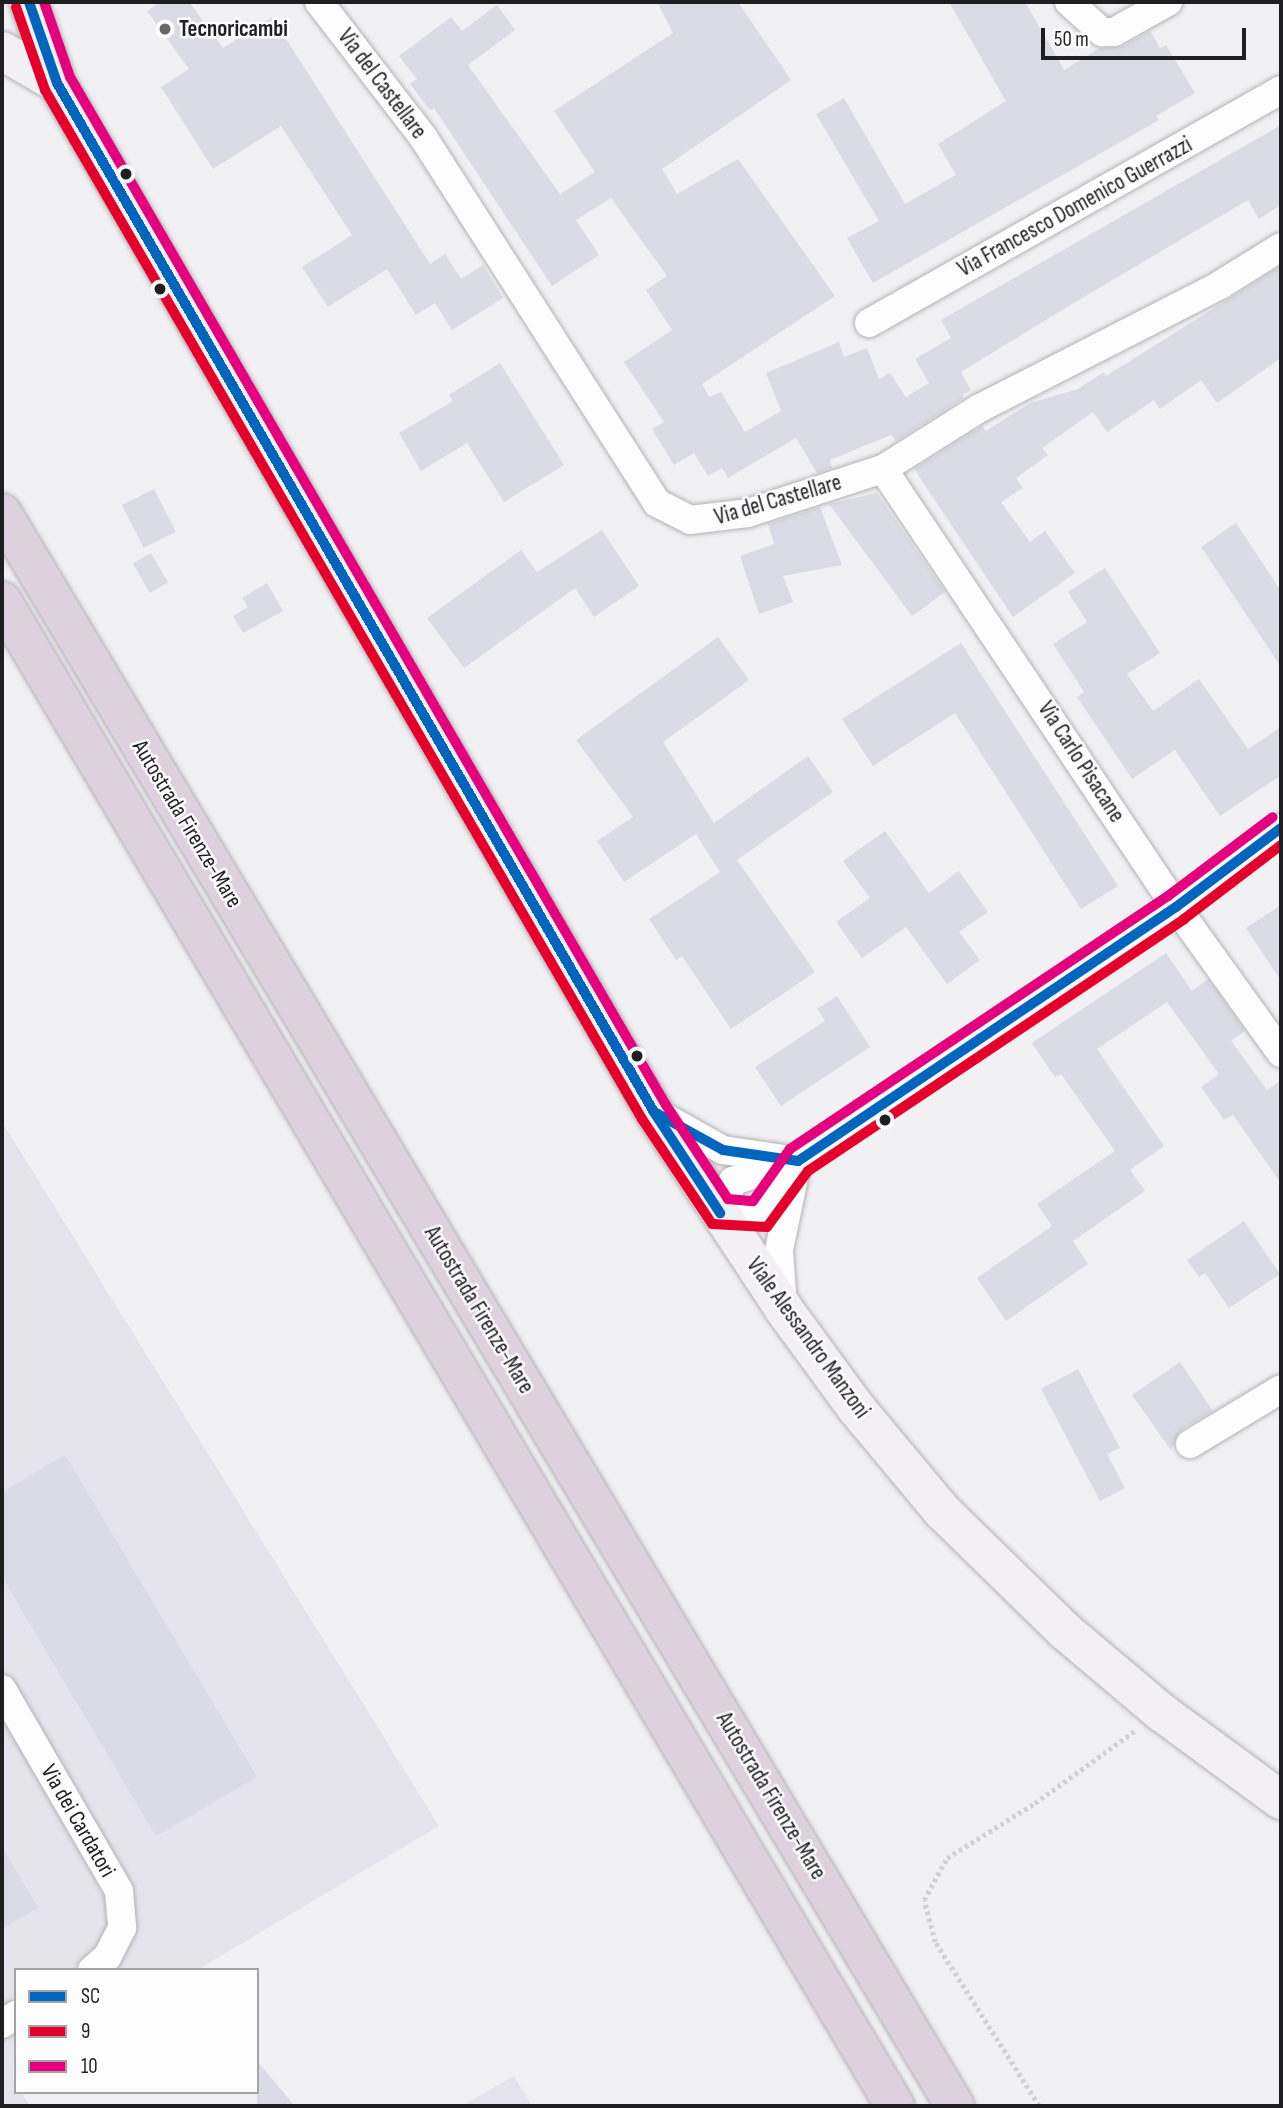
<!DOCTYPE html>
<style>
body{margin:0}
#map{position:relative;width:1283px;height:2108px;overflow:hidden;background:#f1f0f3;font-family:"Sofia Sans Condensed",sans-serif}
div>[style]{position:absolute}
.built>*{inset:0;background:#e5e3ec}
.building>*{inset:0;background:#dadbe4;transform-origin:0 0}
.path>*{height:4.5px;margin-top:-2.25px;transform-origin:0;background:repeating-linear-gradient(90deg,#d1d1d1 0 3.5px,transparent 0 7px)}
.roads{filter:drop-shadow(0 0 2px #b2b2b4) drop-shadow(0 0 2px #b2b2b4)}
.street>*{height:28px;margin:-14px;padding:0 14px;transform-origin:14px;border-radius:14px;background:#fdfdfd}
.secondary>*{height:38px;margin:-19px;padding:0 19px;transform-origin:19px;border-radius:19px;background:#f3f0f3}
.highway>*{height:38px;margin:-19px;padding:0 19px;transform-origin:19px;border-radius:19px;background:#ddd1de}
.bus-1>*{height:10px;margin:-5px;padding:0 5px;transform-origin:5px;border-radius:5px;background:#0065bd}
.bus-2>*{height:10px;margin:-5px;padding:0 5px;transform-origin:5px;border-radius:5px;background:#e4002b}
.bus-3>*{height:10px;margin:-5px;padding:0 5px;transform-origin:5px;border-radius:5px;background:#e5007d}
.dots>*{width:19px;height:19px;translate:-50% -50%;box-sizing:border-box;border:4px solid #fdfdfe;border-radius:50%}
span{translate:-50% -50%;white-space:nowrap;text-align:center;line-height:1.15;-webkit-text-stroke:5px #fdfdfe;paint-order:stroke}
.poi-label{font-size:23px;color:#1f1e20;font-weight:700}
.left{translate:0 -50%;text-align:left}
.street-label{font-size:23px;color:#1f1e20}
.frame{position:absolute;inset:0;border:4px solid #1f1e20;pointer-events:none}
.legend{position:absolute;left:14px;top:1968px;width:245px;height:126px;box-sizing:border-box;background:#fdfdfe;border:2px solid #a4a4a5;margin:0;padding:9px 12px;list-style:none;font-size:21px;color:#1f1e20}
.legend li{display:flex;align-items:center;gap:14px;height:35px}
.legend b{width:35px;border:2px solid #a4a4a5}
.scale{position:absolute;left:1041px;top:28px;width:205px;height:32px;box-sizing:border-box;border:4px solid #1f1e20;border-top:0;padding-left:9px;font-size:21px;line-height:24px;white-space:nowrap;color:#1f1e20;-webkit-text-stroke:5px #fdfdfe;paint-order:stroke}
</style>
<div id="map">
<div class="built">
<div style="clip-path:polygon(2px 1122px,439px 1826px,197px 1970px,16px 1970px,13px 2079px,16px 2092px,21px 2092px,30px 2106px,2px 2106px)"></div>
<div style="clip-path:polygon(514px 2076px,532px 2106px,461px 2106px)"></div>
</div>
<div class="building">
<div style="clip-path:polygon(160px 2px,189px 2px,223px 48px,272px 17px,430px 264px,445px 254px,461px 279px,483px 265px,503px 298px,452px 330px,435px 303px,416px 315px,387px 269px,328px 307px,302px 267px,352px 235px,281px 126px,213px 169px,161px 87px,189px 69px,147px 11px)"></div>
<div style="clip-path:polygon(657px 2px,738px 2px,791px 80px,662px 169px,677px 194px,738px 159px,835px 296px,702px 384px,709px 397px,721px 392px,745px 432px,781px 411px,766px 373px,839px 342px,844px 357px,867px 348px,879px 379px,890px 373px,906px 397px,929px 383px,915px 359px,951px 338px,941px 320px,1281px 125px,1281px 205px,1259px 219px,1248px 200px,1072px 304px,961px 372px,971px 390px,962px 395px,964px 398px,896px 441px,891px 435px,830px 460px,832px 468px,817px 473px,796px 438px,728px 478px,722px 468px,708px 476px,694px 453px,674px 465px,652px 429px,664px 422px,624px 362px,672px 330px,646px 290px,667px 276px,611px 198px,576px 220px,599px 255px,552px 286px,434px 108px,430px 110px,410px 84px,417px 79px,399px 56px,451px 17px,462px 31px,497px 5px,515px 30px,468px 65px,560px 194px,595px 172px,554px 111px,673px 33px)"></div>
<div style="clip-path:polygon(949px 2px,1025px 2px,1064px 70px,1100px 48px,1121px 47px,1150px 31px,1160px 48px,1166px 45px,1195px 93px,1156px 116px,1159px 120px,873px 283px,847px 238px,879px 221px,816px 114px,844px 98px,905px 204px,956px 175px,938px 144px,1006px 101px)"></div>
<div style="clip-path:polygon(1281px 266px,1281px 358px,1217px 403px,1201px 380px,1160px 409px,1154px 400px,1107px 432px,1093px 412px,1042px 448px,1048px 455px,1016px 478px,1023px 488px,1001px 502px,1030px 542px,1045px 531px,1075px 573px,1013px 617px,914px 469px,982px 426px,986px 431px,1030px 403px,1078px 389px,1104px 372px,1106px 376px)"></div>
<div style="clip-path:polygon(500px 363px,564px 465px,504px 502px,467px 443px,421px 471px,399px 433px,453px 401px,449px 395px)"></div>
<div style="left:154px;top:489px;width:48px;height:36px;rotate:63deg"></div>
<div style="clip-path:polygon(877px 493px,945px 592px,912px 616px,829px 504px)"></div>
<div style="clip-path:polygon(820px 507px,842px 565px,783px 576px,793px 602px,759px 614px,740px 556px,774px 544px,768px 524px)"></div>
<div style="clip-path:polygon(1236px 523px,1281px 591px,1281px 667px,1201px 547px)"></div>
<div style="clip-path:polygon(602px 530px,639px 586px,594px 617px,575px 588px,464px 668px,427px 618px,521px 550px,537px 572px)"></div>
<div style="left:151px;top:553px;width:34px;height:21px;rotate:60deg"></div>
<div style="clip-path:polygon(1105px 568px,1160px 653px,1127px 674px,1153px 711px,1199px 679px,1248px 749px,1281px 727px,1281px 775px,1220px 816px,1175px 750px,1132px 779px,1077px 697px,1084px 692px,1053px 644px,1087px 622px,1068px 592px)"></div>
<div style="clip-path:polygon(267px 583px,283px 611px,243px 633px,233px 616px,248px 607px,242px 598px)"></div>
<div style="clip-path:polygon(718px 637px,749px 680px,663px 742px,714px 823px,808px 756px,833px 792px,737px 860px,815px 972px,731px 1029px,682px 956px,676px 960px,649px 919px,720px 872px,696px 834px,624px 882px,597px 841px,633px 817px,576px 740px)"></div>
<div style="clip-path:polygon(961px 643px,1118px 886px,1081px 909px,955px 713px,873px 766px,842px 719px)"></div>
<div style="clip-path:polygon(885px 831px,929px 893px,959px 871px,988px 912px,959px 932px,980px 960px,947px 984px,906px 927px,862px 958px,836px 922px,870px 898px,843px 861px)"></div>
<div style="clip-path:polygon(1281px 905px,1281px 981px,1246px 928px)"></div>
<div style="clip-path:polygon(1166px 953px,1192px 991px,1208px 979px,1245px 1031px,1231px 1041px,1267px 1090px,1281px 1081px,1281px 1183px,1233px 1115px,1224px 1120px,1201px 1087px,1219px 1074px,1167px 1002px,1097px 1049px,1164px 1146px,1130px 1170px,1145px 1191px,1073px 1241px,1088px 1264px,1006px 1321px,977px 1278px,1052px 1226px,1037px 1204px,1115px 1151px,1061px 1074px,1055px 1077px,1032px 1043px)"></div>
<div style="clip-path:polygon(837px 996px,870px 1047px,781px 1106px,755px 1067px,825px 1021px,817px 1009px)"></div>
<div style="clip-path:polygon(1244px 1221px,1280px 1274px,1229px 1308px,1205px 1273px,1199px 1277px,1187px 1260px)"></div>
<div style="clip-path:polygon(1180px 1362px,1213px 1411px,1181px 1430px,1171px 1450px,1132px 1395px)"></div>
<div style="clip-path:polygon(1078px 1369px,1120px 1448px,1107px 1454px,1125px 1488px,1100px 1501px,1041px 1389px)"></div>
<div style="clip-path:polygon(65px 1455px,257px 1777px,156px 1836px,2px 1577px,2px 1492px)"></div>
<div style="clip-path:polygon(2px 1847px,38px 1908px,2px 1929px)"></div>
<div style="clip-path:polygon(257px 2061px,295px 2106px,257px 2106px)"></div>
</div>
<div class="path">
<div style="left:1039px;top:2106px;width:194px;rotate:-122.4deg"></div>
<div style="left:935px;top:1942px;width:43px;rotate:-104.7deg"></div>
<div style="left:924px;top:1900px;width:48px;rotate:-61.3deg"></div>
<div style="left:947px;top:1858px;width:104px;rotate:-32deg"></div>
<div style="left:1035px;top:1803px;width:125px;rotate:-35.9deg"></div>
</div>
<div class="roads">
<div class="street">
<div style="left:319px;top:2px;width:170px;rotate:52.4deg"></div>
<div style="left:423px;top:137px;width:434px;rotate:57.4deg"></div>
<div style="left:657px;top:503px;width:37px;rotate:27deg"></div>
<div style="left:690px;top:520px;width:58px;rotate:-6.9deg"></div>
<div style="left:748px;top:513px;width:142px;rotate:-18.1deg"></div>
<div style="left:883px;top:469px;width:115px;rotate:-32.2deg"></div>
<div style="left:980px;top:408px;width:270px;rotate:-27.1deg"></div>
<div style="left:1220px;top:285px;width:72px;rotate:-31.9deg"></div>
<div style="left:1069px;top:2px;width:45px;rotate:42.3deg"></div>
<div style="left:1102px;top:32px;width:12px"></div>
<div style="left:1114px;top:32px;width:62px;rotate:-29.1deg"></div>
<div style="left:869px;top:323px;width:473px;rotate:-29.5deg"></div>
<div style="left:883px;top:469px;width:527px;rotate:56.22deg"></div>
<div style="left:1176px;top:907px;width:180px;rotate:54.3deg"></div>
<div style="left:657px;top:1113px;width:76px;rotate:29.3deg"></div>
<div style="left:723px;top:1150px;width:69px;rotate:8.4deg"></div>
<div style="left:798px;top:1161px;width:66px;rotate:125.1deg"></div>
<div style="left:760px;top:1215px;width:40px;rotate:-177.1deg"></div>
<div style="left:720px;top:1213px;width:35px;rotate:-68deg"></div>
<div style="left:733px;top:1181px;width:68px;rotate:-17.1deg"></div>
<div style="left:798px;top:1161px;width:455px;rotate:-33.9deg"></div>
<div style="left:1176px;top:907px;width:131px;rotate:-37deg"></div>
<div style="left:783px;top:1306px;width:56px;rotate:-94.1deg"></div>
<div style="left:779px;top:1250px;width:79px;rotate:-78.3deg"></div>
<div style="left:1190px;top:1444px;width:106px;rotate:-31.1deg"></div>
<div style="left:2px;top:1689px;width:233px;rotate:59.9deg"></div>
<div style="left:119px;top:1891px;width:37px;rotate:85deg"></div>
<div style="left:122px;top:1928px;width:33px;rotate:117deg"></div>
<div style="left:107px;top:1957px;width:20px;rotate:139deg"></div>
<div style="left:2px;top:2024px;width:17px;rotate:-33deg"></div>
</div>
<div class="secondary">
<div style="left:29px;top:2px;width:86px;rotate:70.9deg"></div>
<div style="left:57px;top:83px;width:1190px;rotate:59.88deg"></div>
<div style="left:654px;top:1112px;width:235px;rotate:56.6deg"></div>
<div style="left:783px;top:1308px;width:125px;rotate:53.8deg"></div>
<div style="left:857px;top:1409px;width:133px;rotate:50.2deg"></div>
<div style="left:942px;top:1511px;width:172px;rotate:44.3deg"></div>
<div style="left:1065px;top:1631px;width:126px;rotate:40.2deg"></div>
<div style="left:1161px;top:1712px;width:149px;rotate:36.3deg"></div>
<div style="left:2px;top:51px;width:64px;rotate:30.2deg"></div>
</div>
<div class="highway">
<div style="left:2px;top:513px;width:1856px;rotate:59.11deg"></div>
<div style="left:2px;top:601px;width:1750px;rotate:59.32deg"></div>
</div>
</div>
<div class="bus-1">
<div style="left:29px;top:2px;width:86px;rotate:70.9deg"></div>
<div style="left:57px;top:83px;width:1190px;rotate:59.88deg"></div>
<div style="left:654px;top:1112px;width:121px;rotate:56.8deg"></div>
<div style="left:654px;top:1112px;width:79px;rotate:28.8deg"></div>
<div style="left:723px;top:1150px;width:76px;rotate:8.3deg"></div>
<div style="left:798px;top:1161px;width:455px;rotate:-33.9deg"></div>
<div style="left:1176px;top:907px;width:131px;rotate:-37deg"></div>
</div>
<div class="bus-2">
<div style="left:16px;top:7px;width:88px;rotate:70.7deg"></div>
<div style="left:45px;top:90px;width:1190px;rotate:59.88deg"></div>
<div style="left:642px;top:1119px;width:126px;rotate:56.3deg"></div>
<div style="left:712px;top:1224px;width:55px;rotate:3.1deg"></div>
<div style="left:767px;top:1227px;width:69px;rotate:-53.8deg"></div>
<div style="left:808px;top:1171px;width:453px;rotate:-33.8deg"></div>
<div style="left:1184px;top:919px;width:122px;rotate:-37.3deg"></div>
</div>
<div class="bus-3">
<div style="left:44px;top:2px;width:79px;rotate:70.9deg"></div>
<div style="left:70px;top:77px;width:1188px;rotate:59.9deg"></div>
<div style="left:666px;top:1105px;width:113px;rotate:56.6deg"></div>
<div style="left:728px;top:1199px;width:25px;rotate:5deg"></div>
<div style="left:753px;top:1201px;width:64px;rotate:-54.6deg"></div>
<div style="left:790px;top:1149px;width:455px;rotate:-33.8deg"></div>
<div style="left:1168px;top:896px;width:131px;rotate:-37deg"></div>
</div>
<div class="dots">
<div style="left:165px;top:29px;background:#68686a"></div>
<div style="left:126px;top:174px;background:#1f1e20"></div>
<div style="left:160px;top:289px;background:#1f1e20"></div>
<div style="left:637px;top:1056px;background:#1f1e20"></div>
<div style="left:885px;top:1120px;background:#1f1e20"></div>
</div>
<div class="poi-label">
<span class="left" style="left:179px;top:29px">Tecnoricambi</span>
</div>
<div class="street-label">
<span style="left:382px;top:84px;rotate:53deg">Via del Castellare</span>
<span style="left:1075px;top:207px;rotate:-29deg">Via Francesco Domenico Guerrazzi</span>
<span style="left:778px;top:500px;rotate:-16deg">Via del Castellare</span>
<span style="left:1081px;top:762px;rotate:57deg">Via Carlo Pisacane</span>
<span style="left:187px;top:824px;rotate:59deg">Autostrada Firenze-Mare</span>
<span style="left:479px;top:1310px;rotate:59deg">Autostrada Firenze-Mare</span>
<span style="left:808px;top:1338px;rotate:54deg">Viale Alessandro Manzoni</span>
<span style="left:771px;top:1796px;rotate:59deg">Autostrada Firenze-Mare</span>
<span style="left:78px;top:1821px;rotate:60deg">Via dei Cardatori</span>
</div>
<div class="frame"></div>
<ul class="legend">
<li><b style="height:9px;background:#0065bd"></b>SC</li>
<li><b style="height:9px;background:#e4002b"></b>9</li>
<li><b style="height:9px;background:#e5007d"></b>10</li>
</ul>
<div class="scale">50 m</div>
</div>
